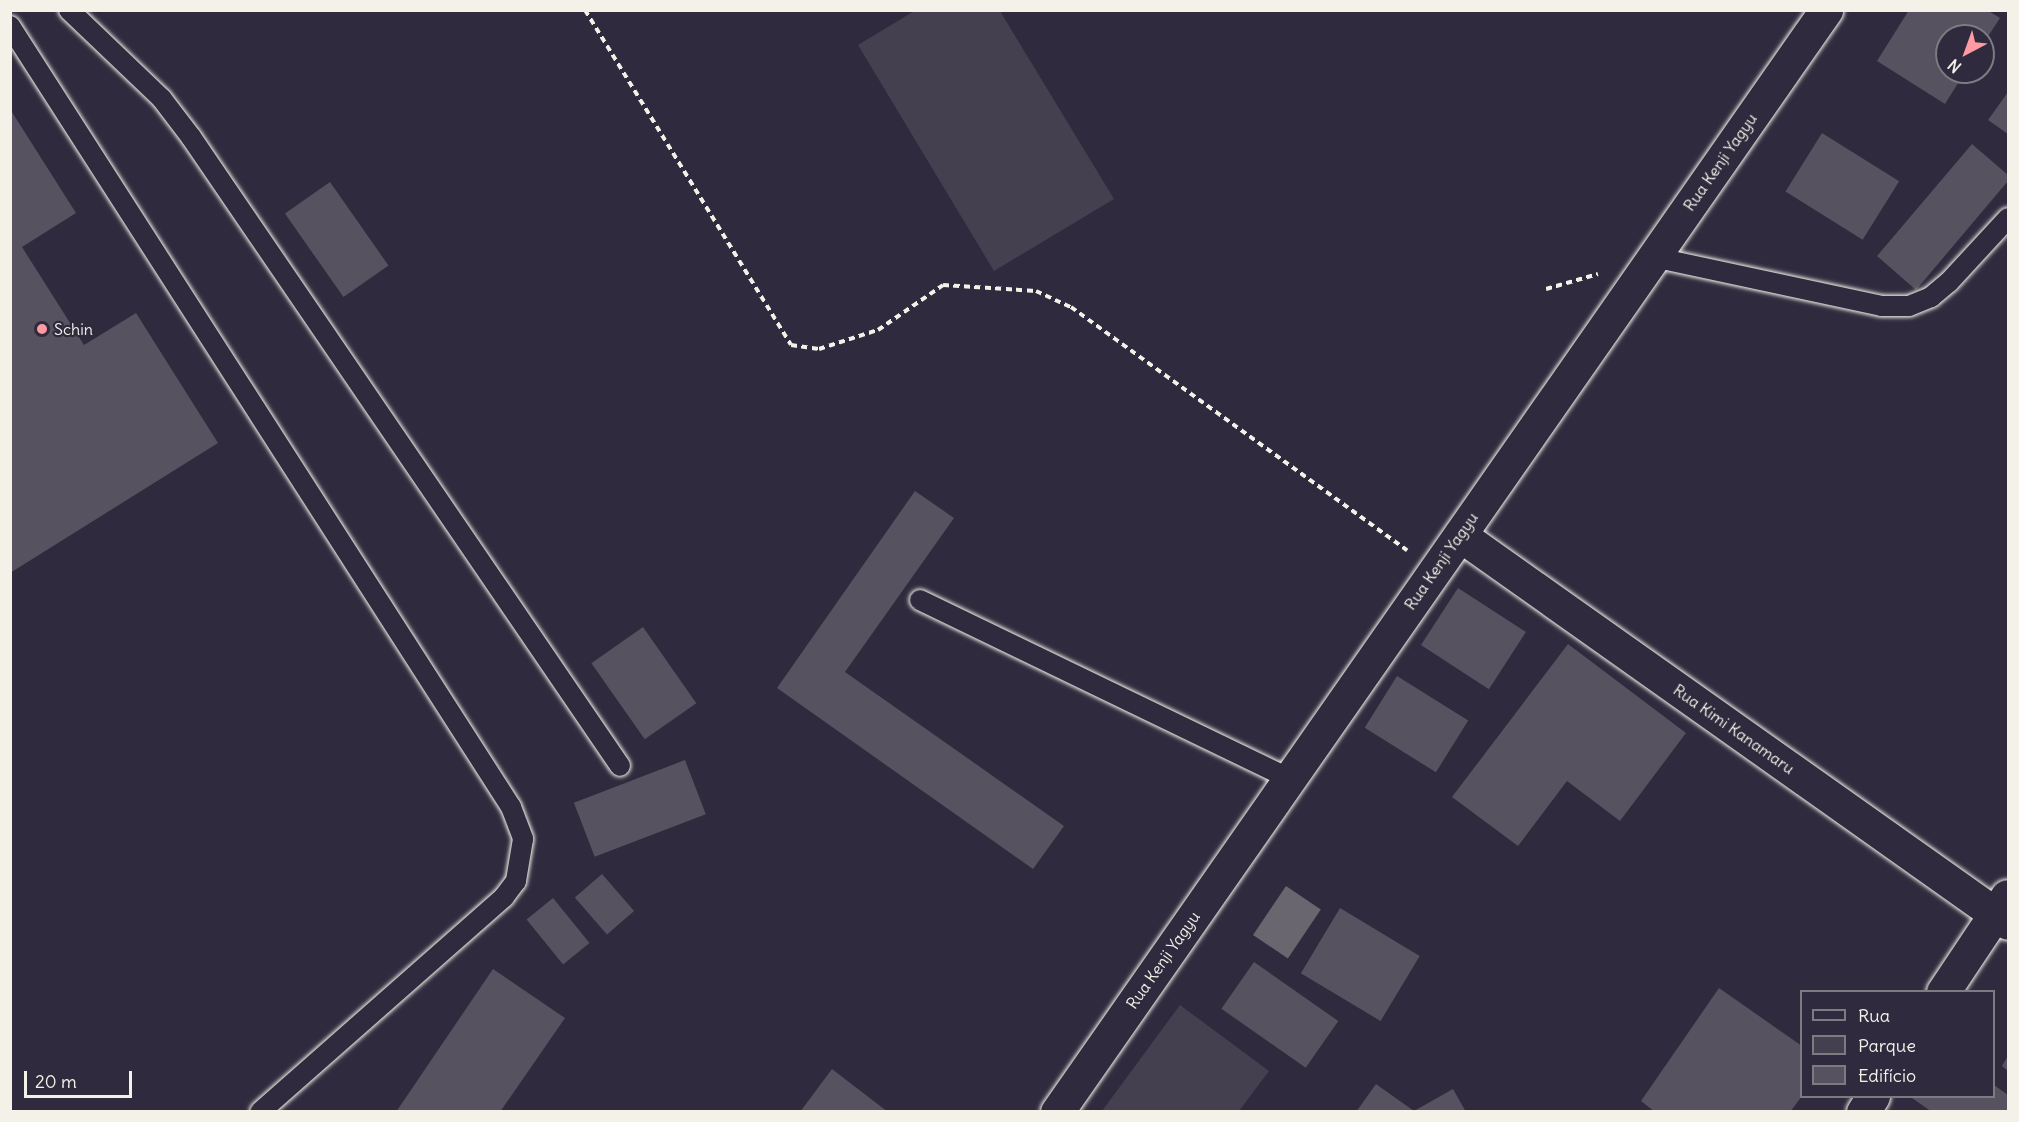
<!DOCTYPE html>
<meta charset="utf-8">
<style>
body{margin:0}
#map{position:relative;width:2019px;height:1122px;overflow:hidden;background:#2f2a3d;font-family:Delius,sans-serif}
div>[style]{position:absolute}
.green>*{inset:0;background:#454050}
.water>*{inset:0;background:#6a6670;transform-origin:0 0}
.building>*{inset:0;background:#56525f;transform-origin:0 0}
.path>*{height:4px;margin-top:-2px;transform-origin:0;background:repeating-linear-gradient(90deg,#f4f1e8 0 6px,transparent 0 10.5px)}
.roads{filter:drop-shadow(0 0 2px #f4f1e8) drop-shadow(0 0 2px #f4f1e8)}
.lane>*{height:20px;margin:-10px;padding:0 10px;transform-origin:10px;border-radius:10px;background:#2f2a3d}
.street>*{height:33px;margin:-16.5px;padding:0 16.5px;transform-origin:16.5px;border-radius:16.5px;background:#2f2a3d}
.dots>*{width:16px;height:16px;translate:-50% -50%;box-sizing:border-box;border:3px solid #2f2a3d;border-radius:50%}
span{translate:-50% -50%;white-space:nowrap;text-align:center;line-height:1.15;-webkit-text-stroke:4.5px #2f2a3d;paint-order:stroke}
.street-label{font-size:16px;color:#f4f1e8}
.poi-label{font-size:16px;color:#f4f1e8}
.left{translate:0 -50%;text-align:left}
.frame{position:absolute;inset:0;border:12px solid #f4f1e8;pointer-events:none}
.legend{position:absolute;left:1800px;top:990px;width:195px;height:108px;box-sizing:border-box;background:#2f2a3d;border:2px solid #7e7a81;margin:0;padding:8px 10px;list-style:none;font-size:18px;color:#f4f1e8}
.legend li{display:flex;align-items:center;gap:12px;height:30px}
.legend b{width:30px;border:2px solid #7e7a81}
.north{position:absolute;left:1935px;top:24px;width:60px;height:60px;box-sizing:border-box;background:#2f2a3d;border:2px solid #7e7a81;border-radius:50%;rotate:221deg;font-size:16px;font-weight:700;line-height:24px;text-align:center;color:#f4f1e8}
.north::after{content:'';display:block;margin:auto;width:21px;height:27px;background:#ff9aa2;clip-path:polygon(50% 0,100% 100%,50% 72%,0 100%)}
.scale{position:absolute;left:24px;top:1071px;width:108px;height:27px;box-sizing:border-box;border:3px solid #f4f1e8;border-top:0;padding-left:8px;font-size:18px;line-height:21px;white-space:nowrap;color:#f4f1e8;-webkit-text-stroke:4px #2f2a3d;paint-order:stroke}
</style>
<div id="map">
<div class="green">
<div style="clip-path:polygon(916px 10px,1000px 11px,1114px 199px,994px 271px,858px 45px)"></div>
<div style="clip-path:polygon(1180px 1005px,1269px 1071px,1239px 1111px,1102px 1111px)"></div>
</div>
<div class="water">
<div style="left:1286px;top:886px;width:42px;height:59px;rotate:34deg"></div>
</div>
<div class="building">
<div style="clip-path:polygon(1909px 10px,1987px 10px,2000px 18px,1983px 44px,1983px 36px,1947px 36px,1947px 72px,1965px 72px,1945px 104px,1877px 61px)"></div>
<div style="clip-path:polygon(2008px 92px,2008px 134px,1988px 120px)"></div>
<div style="clip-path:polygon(10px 109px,76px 213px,22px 247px,84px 345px,136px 313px,218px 443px,10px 573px)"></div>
<div style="left:1822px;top:133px;width:91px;height:69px;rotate:32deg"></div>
<div style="clip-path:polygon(1972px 144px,2008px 175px,2008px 181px,1916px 290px,1877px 256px)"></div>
<div style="left:330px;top:182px;width:102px;height:55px;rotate:55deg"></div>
<div style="clip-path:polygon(915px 491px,954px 518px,845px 672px,1064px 826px,1033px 869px,777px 688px)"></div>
<div style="left:1458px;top:588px;width:81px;height:68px;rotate:33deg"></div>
<div style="left:643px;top:627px;width:93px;height:63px;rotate:55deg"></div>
<div style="clip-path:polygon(1568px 644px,1686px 733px,1620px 821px,1567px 781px,1518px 846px,1452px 797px)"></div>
<div style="left:1397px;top:676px;width:84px;height:61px;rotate:32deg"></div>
<div style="left:685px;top:760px;width:58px;height:119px;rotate:69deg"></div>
<div style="left:602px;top:874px;width:49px;height:36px;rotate:49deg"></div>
<div style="left:553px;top:898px;width:58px;height:34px;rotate:51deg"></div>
<div style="left:1340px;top:908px;width:93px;height:76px;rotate:31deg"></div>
<div style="left:1254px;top:962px;width:103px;height:57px;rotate:35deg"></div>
<div style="clip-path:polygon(493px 969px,565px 1018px,500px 1112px,396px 1112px)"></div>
<div style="clip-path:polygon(1719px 988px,1802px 1046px,1802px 1096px,1790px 1112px,1655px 1112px,1641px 1101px)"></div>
<div style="clip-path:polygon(2008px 1056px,2008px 1071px,2002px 1066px)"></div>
<div style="clip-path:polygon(832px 1069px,888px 1112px,800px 1112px)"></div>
<div style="clip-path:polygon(1376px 1084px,1414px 1111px,1453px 1089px,1466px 1112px,1356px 1112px)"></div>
<div style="clip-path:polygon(1994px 1085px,2008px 1095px,2008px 1112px,1932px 1112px,1912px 1098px,1994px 1096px)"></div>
</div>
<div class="path">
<div style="left:585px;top:10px;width:393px;rotate:58.4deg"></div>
<div style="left:791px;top:345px;width:28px;rotate:8deg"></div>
<div style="left:819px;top:349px;width:62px;rotate:-17.9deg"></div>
<div style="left:878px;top:330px;width:79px;rotate:-34.7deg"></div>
<div style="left:943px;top:285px;width:93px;rotate:3.7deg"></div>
<div style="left:1036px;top:291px;width:38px;rotate:25deg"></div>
<div style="left:1071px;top:307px;width:415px;rotate:35.9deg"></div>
<div style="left:1546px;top:289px;width:54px;rotate:-16.1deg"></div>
</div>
<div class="roads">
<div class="lane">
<div style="left:69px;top:10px;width:129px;rotate:43.7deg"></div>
<div style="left:162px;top:99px;width:48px;rotate:52.7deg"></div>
<div style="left:191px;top:137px;width:761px;rotate:55.7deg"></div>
<div style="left:10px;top:26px;width:928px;rotate:57.32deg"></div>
<div style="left:511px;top:807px;width:34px;rotate:69deg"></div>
<div style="left:523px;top:839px;width:43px;rotate:99.5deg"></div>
<div style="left:516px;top:881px;width:20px;rotate:127deg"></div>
<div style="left:504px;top:897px;width:325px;rotate:138.6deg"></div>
<div style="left:1653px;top:257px;width:233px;rotate:12.1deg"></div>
<div style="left:1881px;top:306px;width:28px"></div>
<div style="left:1909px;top:306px;width:24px;rotate:-22deg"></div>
<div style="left:1931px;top:297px;width:23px;rotate:-40deg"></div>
<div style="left:1949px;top:282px;width:87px;rotate:-47.3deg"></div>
<div style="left:920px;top:600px;width:411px;rotate:25.8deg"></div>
</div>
<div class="street">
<div style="left:1460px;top:535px;width:671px;rotate:35.3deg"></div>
<div style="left:1943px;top:992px;width:115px;rotate:-56.3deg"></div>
<div style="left:1057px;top:1112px;width:1344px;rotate:-55.09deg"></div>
<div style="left:1863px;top:1112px;width:19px;rotate:-58deg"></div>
</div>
</div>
<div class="dots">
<div style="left:42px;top:329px;background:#ff9aa2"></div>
</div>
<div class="street-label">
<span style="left:1720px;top:162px;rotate:-55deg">Rua Kenji Yagyu</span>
<span style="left:1441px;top:561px;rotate:-55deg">Rua Kenji Yagyu</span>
<span style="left:1734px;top:729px;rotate:35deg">Rua Kimi Kanamaru</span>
<span style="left:1163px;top:960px;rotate:-55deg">Rua Kenji Yagyu</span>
</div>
<div class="poi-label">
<span class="left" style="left:54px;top:329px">Schin</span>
</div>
<div class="frame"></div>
<ul class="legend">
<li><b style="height:8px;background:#2f2a3d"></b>Rua</li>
<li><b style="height:16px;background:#454050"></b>Parque</li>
<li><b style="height:16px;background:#56525f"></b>Edifício</li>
</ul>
<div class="north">N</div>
<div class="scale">20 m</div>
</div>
